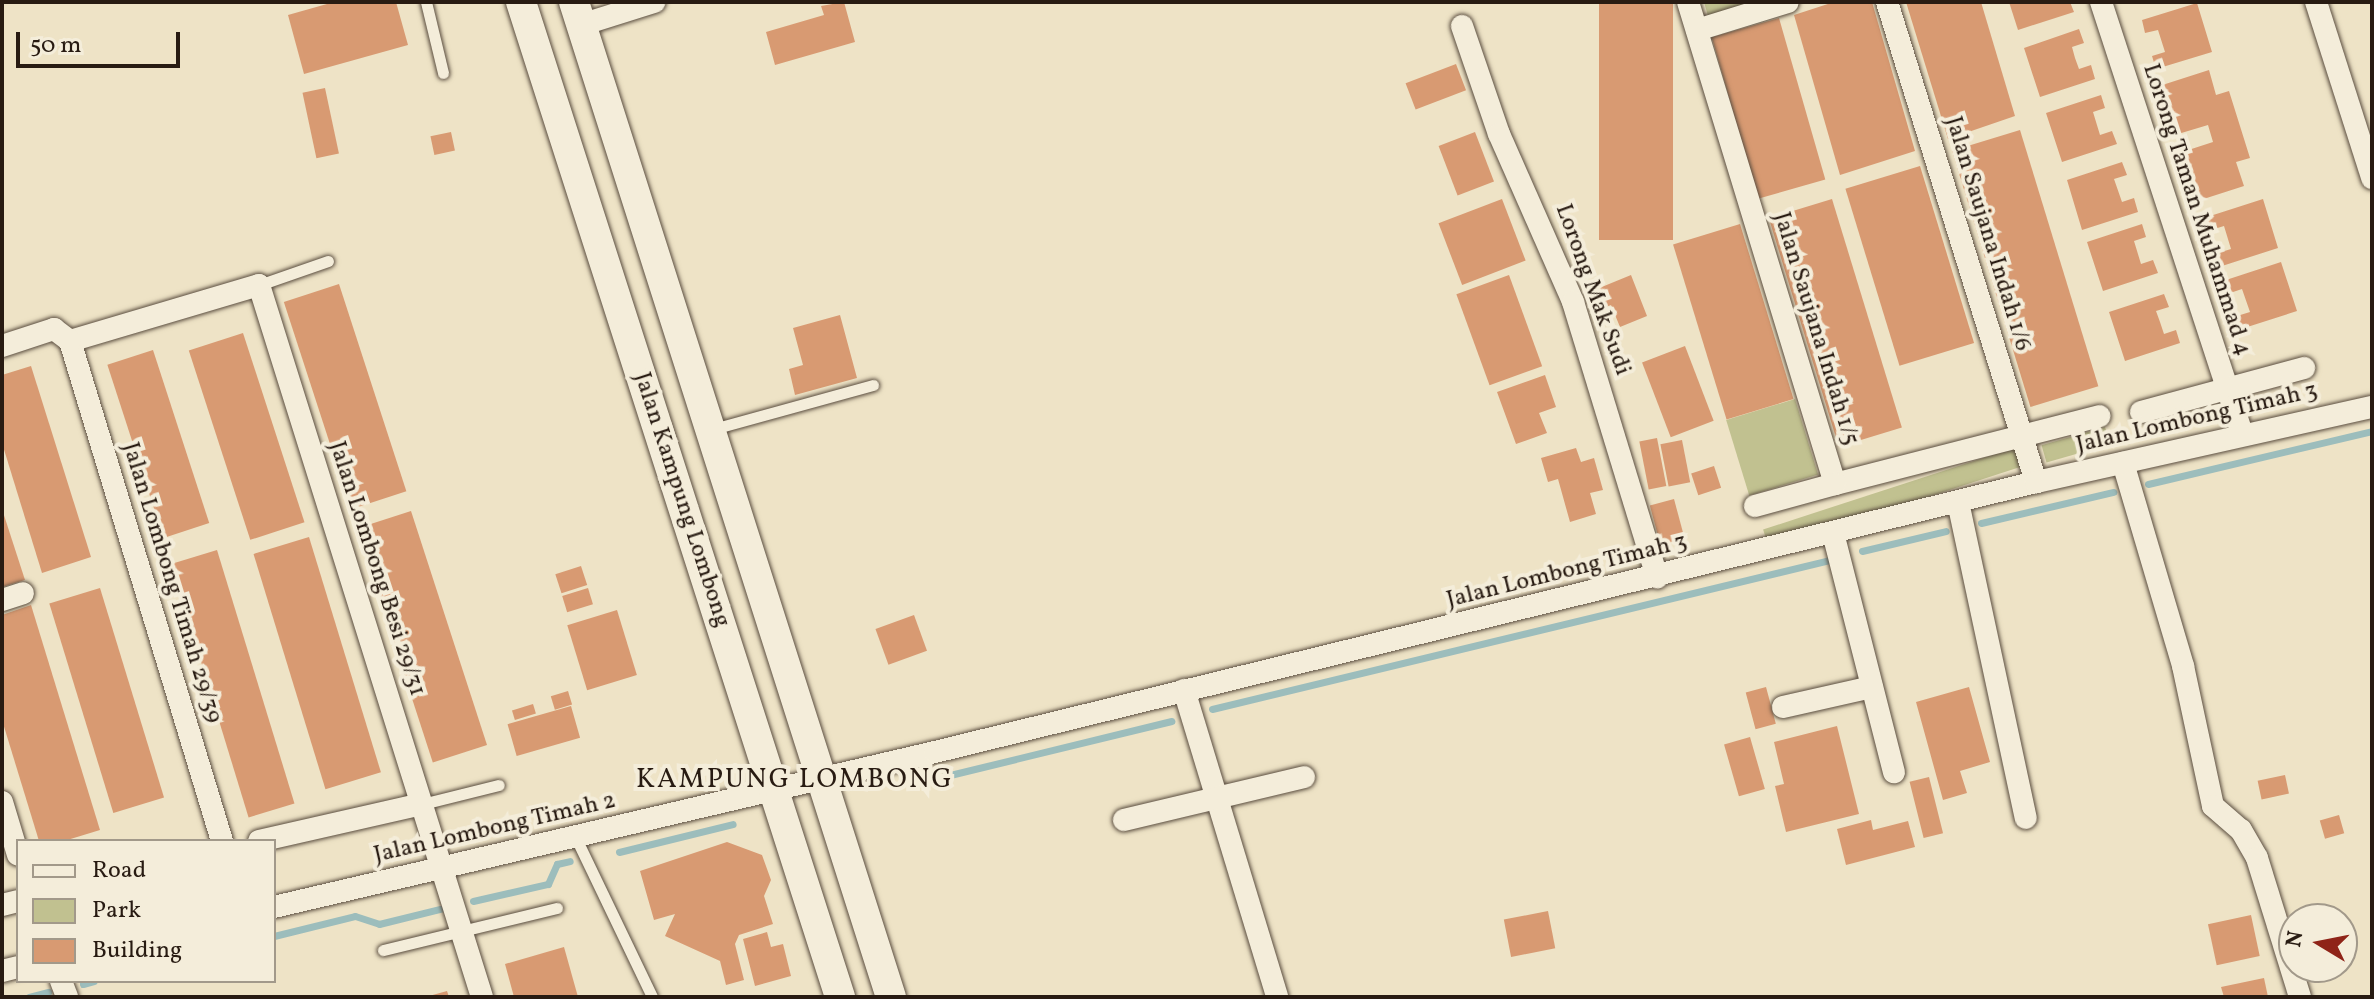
<!DOCTYPE html>
<style>
body{margin:0}
#map{position:relative;width:2374px;height:999px;overflow:hidden;background:#eee3c6;font-family:Vollkorn,serif}
div>[style]{position:absolute}
.green>*{inset:0;background:#c1c190;transform-origin:0 0}
.stream>*{height:7px;margin:-3.5px;padding:0 3.5px;transform-origin:3.5px;border-radius:3.5px;background:#9cbdbc}
.building>*{inset:0;background:#d89a72;transform-origin:0 0}
.roads{filter:drop-shadow(0 0 2px #5a4d3f) drop-shadow(0 0 2px #5a4d3f)}
.lane>*{height:11px;margin:-5.5px;padding:0 5.5px;transform-origin:5.5px;border-radius:5.5px;background:#f4edda}
.street>*{height:22px;margin:-11px;padding:0 11px;transform-origin:11px;border-radius:11px;background:#f4edda}
.secondary>*{height:30px;margin:-15px;padding:0 15px;transform-origin:15px;border-radius:15px;background:#f4edda}
span{translate:-50% -50%;white-space:nowrap;text-align:center;line-height:1.15;-webkit-text-stroke:8px #f4edda;paint-order:stroke}
.street-label{font-size:24px;color:#281b12}
.quarter-label{font-size:28px;color:#281b12;letter-spacing:2px}
.frame{position:absolute;inset:0;border:4px solid #281b12;pointer-events:none}
.legend{position:absolute;left:16px;top:839px;width:260px;height:144px;box-sizing:border-box;background:#f4edda;border:2px solid #a2998a;margin:0;padding:10px 14px;list-style:none;font-size:24px;color:#281b12}
.legend li{display:flex;align-items:center;gap:16px;height:40px}
.legend b{width:40px;border:2px solid #a2998a}
.north{position:absolute;left:2278px;top:903px;width:80px;height:80px;box-sizing:border-box;background:#f4edda;border:2px solid #a2998a;border-radius:50%;rotate:280deg;font-size:22px;font-weight:700;line-height:32px;text-align:center;color:#281b12}
.north::after{content:'';display:block;margin:auto;width:28px;height:36px;background:#8f2418;clip-path:polygon(50% 0,100% 100%,50% 72%,0 100%)}
.scale{position:absolute;left:16px;top:32px;width:164px;height:36px;box-sizing:border-box;border:4px solid #281b12;border-top:0;padding-left:10px;font-size:24px;line-height:28px;white-space:nowrap;color:#281b12;-webkit-text-stroke:6px #f4edda;paint-order:stroke}
</style>
<div id="map">
<div class="green">
<div style="clip-path:polygon(1704px 2px,1753px 2px,1708px 16px)"></div>
<div style="left:1795px;top:399px;width:79px;height:72px;rotate:73deg"></div>
<div style="left:2105px;top:427px;width:18px;height:66px;rotate:74deg"></div>
<div style="left:2017px;top:447px;width:20px;height:267px;rotate:72deg"></div>
</div>
<div class="stream">
<div style="left:2148px;top:484px;width:230px;rotate:-13.3deg"></div>
<div style="left:1981px;top:523px;width:136px;rotate:-13.2deg"></div>
<div style="left:1862px;top:551px;width:86px;rotate:-13.4deg"></div>
<div style="left:1212px;top:709px;width:636px;rotate:-13.56deg"></div>
<div style="left:913px;top:784px;width:266px;rotate:-13.7deg"></div>
<div style="left:619px;top:852px;width:117px;rotate:-13.8deg"></div>
<div style="left:473px;top:901px;width:77px;rotate:-12.8deg"></div>
<div style="left:548px;top:884px;width:22px;rotate:-66deg"></div>
<div style="left:557px;top:864px;width:13px;rotate:-13deg"></div>
<div style="left:274px;top:936px;width:83px;rotate:-13.9deg"></div>
<div style="left:355px;top:916px;width:25px;rotate:18deg"></div>
<div style="left:379px;top:924px;width:63px;rotate:-13.8deg"></div>
<div style="left:83px;top:984px;width:11px;rotate:-15deg"></div>
<div style="left:29px;top:997px;width:20px;rotate:-15deg"></div>
</div>
<div class="building">
<div style="clip-path:polygon(334px 2px,396px 2px,408px 45px,304px 74px,288px 15px)"></div>
<div style="clip-path:polygon(844px 2px,855px 42px,775px 65px,766px 32px,824px 15px,821px 6px)"></div>
<div style="left:1599px;top:2px;width:74px;height:238px"></div>
<div style="clip-path:polygon(1834px 2px,1872px 2px,1915px 151px,1840px 175px,1794px 15px)"></div>
<div style="clip-path:polygon(1906px 2px,1981px 2px,2015px 116px,1948px 139px)"></div>
<div style="clip-path:polygon(2009px 2px,2070px 2px,2074px 12px,2018px 30px)"></div>
<div style="clip-path:polygon(2197px 3px,2212px 52px,2156px 69px,2152px 56px,2165px 52px,2158px 30px,2145px 33px,2142px 20px)"></div>
<div style="left:1779px;top:18px;width:168px;height:70px;rotate:74deg"></div>
<div style="clip-path:polygon(2079px 29px,2084px 43px,2072px 47px,2075px 58px,2079px 69px,2091px 65px,2095px 79px,2040px 97px,2024px 48px)"></div>
<div style="left:1456px;top:64px;width:28px;height:54px;rotate:69deg"></div>
<div style="clip-path:polygon(2209px 70px,2216px 95px,2229px 91px,2250px 158px,2236px 162px,2244px 186px,2188px 204px,2184px 191px,2197px 187px,2193px 175px,2190px 164px,2177px 168px,2173px 155px,2213px 142px,2208px 125px,2168px 137px,2155px 108px,2171px 103px,2169px 97px,2157px 101px,2153px 88px)"></div>
<div style="left:325px;top:88px;width:67px;height:23px;rotate:78deg"></div>
<div style="clip-path:polygon(2101px 95px,2105px 108px,2093px 112px,2100px 135px,2112px 131px,2117px 144px,2062px 162px,2046px 113px)"></div>
<div style="left:2020px;top:130px;width:268px;height:71px;rotate:73deg"></div>
<div style="left:451px;top:132px;width:19px;height:21px;rotate:78deg"></div>
<div style="left:1475px;top:132px;width:53px;height:39px;rotate:69deg"></div>
<div style="clip-path:polygon(2122px 162px,2127px 175px,2114px 179px,2122px 202px,2134px 198px,2138px 212px,2082px 230px,2067px 180px)"></div>
<div style="left:1920px;top:166px;width:185px;height:78px;rotate:73deg"></div>
<div style="left:1502px;top:199px;width:66px;height:68px;rotate:69deg"></div>
<div style="left:1832px;top:199px;width:239px;height:66px;rotate:73deg"></div>
<div style="clip-path:polygon(2263px 199px,2278px 248px,2222px 266px,2218px 253px,2231px 249px,2224px 226px,2211px 230px,2207px 217px)"></div>
<div style="left:1740px;top:224px;width:183px;height:70px;rotate:73deg"></div>
<div style="clip-path:polygon(2142px 224px,2146px 237px,2134px 241px,2141px 264px,2153px 260px,2158px 273px,2103px 291px,2087px 242px)"></div>
<div style="clip-path:polygon(2281px 262px,2297px 311px,2241px 329px,2237px 316px,2250px 312px,2242px 289px,2230px 293px,2226px 280px)"></div>
<div style="left:1509px;top:275px;width:97px;height:56px;rotate:70deg"></div>
<div style="clip-path:polygon(1631px 275px,1647px 316px,1620px 327px,1611px 305px,1599px 310px,1592px 291px)"></div>
<div style="left:339px;top:284px;width:218px;height:58px;rotate:72deg"></div>
<div style="clip-path:polygon(2164px 294px,2169px 307px,2156px 311px,2160px 322px,2164px 334px,2176px 330px,2180px 343px,2125px 361px,2109px 312px)"></div>
<div style="clip-path:polygon(840px 315px,857px 378px,795px 395px,789px 369px,803px 365px,793px 328px)"></div>
<div style="left:243px;top:333px;width:199px;height:57px;rotate:72deg"></div>
<div style="left:1685px;top:346px;width:80px;height:46px;rotate:69deg"></div>
<div style="left:153px;top:350px;width:182px;height:48px;rotate:72deg"></div>
<div style="clip-path:polygon(31px 366px,91px 557px,42px 573px,2px 443px,2px 375px)"></div>
<div style="clip-path:polygon(1545px 375px,1556px 407px,1539px 413px,1547px 433px,1516px 444px,1497px 392px)"></div>
<div style="left:1657px;top:438px;width:49px;height:18px;rotate:79deg"></div>
<div style="left:1682px;top:440px;width:43px;height:22px;rotate:79deg"></div>
<div style="clip-path:polygon(1576px 448px,1581px 462px,1594px 458px,1603px 490px,1590px 493px,1596px 514px,1570px 522px,1558px 479px,1548px 482px,1541px 458px)"></div>
<div style="left:1714px;top:466px;width:23px;height:24px;rotate:72deg"></div>
<div style="left:1674px;top:499px;width:41px;height:25px;rotate:75deg"></div>
<div style="clip-path:polygon(2px 509px,25px 580px,2px 587px)"></div>
<div style="left:411px;top:511px;width:246px;height:57px;rotate:72deg"></div>
<div style="left:309px;top:537px;width:246px;height:58px;rotate:73deg"></div>
<div style="left:217px;top:550px;width:265px;height:48px;rotate:73deg"></div>
<div style="left:581px;top:566px;width:20px;height:27px;rotate:72deg"></div>
<div style="left:100px;top:588px;width:219px;height:53px;rotate:73deg"></div>
<div style="left:588px;top:588px;width:17px;height:27px;rotate:73deg"></div>
<div style="clip-path:polygon(31px 605px,100px 830px,64px 841px,39px 841px,2px 720px,2px 615px)"></div>
<div style="left:617px;top:610px;width:68px;height:52px;rotate:73deg"></div>
<div style="left:914px;top:615px;width:38px;height:41px;rotate:70deg"></div>
<div style="left:1766px;top:687px;width:38px;height:21px;rotate:75deg"></div>
<div style="clip-path:polygon(1969px 687px,1990px 762px,1960px 771px,1967px 793px,1943px 800px,1916px 702px)"></div>
<div style="left:568px;top:691px;width:14px;height:18px;rotate:73deg"></div>
<div style="left:533px;top:704px;width:10px;height:22px;rotate:73deg"></div>
<div style="left:571px;top:706px;width:33px;height:66px;rotate:74deg"></div>
<div style="clip-path:polygon(1837px 726px,1859px 814px,1786px 832px,1775px 786px,1784px 784px,1774px 742px)"></div>
<div style="left:1750px;top:737px;width:54px;height:27px;rotate:74deg"></div>
<div style="left:2285px;top:775px;width:19px;height:28px;rotate:78deg"></div>
<div style="left:1929px;top:777px;width:58px;height:20px;rotate:76deg"></div>
<div style="left:2339px;top:815px;width:19px;height:20px;rotate:74deg"></div>
<div style="clip-path:polygon(1871px 820px,1873px 830px,1908px 821px,1915px 847px,1846px 865px,1837px 829px)"></div>
<div style="clip-path:polygon(727px 842px,762px 855px,771px 880px,764px 896px,773px 924px,739px 935px,735px 944px,744px 980px,726px 985px,720px 961px,665px 936px,675px 914px,654px 920px,640px 871px)"></div>
<div style="left:1548px;top:911px;width:38px;height:45px;rotate:79deg"></div>
<div style="left:2251px;top:915px;width:42px;height:44px;rotate:78deg"></div>
<div style="clip-path:polygon(767px 932px,771px 947px,783px 944px,791px 976px,755px 986px,743px 939px)"></div>
<div style="clip-path:polygon(564px 947px,578px 997px,514px 997px,505px 964px)"></div>
<div style="clip-path:polygon(2264px 978px,2268px 997px,2224px 997px,2221px 987px)"></div>
<div style="clip-path:polygon(447px 991px,449px 997px,429px 997px,429px 996px)"></div>
</div>
<div class="roads">
<div class="lane">
<div style="left:426px;top:2px;width:73px;rotate:76.5deg"></div>
<div style="left:259px;top:285px;width:73px;rotate:-19.2deg"></div>
<div style="left:713px;top:429px;width:166px;rotate:-15.4deg"></div>
<div style="left:422px;top:804px;width:79px;rotate:-13.9deg"></div>
<div style="left:575px;top:836px;width:178px;rotate:64.4deg"></div>
<div style="left:383px;top:950px;width:179px;rotate:-13.6deg"></div>
</div>
<div class="street">
<div style="left:1688px;top:2px;width:504px;rotate:73.04deg"></div>
<div style="left:1835px;top:484px;width:273px;rotate:-14.4deg"></div>
<div style="left:1887px;top:2px;width:503px;rotate:72.75deg"></div>
<div style="left:2101px;top:2px;width:454px;rotate:71.9deg"></div>
<div style="left:2316px;top:2px;width:185px;rotate:72.3deg"></div>
<div style="left:581px;top:25px;width:77px;rotate:-17.5deg"></div>
<div style="left:1462px;top:26px;width:114px;rotate:71.1deg"></div>
<div style="left:1499px;top:134px;width:184px;rotate:66.2deg"></div>
<div style="left:1573px;top:302px;width:288px;rotate:73deg"></div>
<div style="left:1697px;top:30px;width:95px;rotate:-17.1deg"></div>
<div style="left:70px;top:341px;width:197px;rotate:-16.5deg"></div>
<div style="left:259px;top:285px;width:746px;rotate:72.61deg"></div>
<div style="left:70px;top:341px;width:523px;rotate:73.09deg"></div>
<div style="left:2px;top:346px;width:55px;rotate:-18.1deg"></div>
<div style="left:54px;top:329px;width:20px;rotate:37deg"></div>
<div style="left:2141px;top:412px;width:169px;rotate:-15.1deg"></div>
<div style="left:2123px;top:463px;width:212px;rotate:73.5deg"></div>
<div style="left:2183px;top:666px;width:143px;rotate:77.9deg"></div>
<div style="left:2213px;top:806px;width:37px;rotate:41deg"></div>
<div style="left:2241px;top:830px;width:32px;rotate:60deg"></div>
<div style="left:2257px;top:858px;width:145px;rotate:72.8deg"></div>
<div style="left:1958px;top:502px;width:323px;rotate:77.9deg"></div>
<div style="left:1755px;top:506px;width:83px;rotate:-15.4deg"></div>
<div style="left:1833px;top:533px;width:247px;rotate:75.7deg"></div>
<div style="left:2px;top:600px;width:22px;rotate:-18deg"></div>
<div style="left:1184px;top:690px;width:321px;rotate:73.1deg"></div>
<div style="left:1783px;top:707px;width:91px;rotate:-12.7deg"></div>
<div style="left:2px;top:802px;width:55px;rotate:73.2deg"></div>
<div style="left:1124px;top:820px;width:185px;rotate:-13.4deg"></div>
<div style="left:259px;top:841px;width:167px;rotate:-12.8deg"></div>
<div style="left:2px;top:905px;width:16px;rotate:-14deg"></div>
<div style="left:274px;top:907px;width:679px;rotate:-13.2deg"></div>
<div style="left:935px;top:752px;width:1134px;rotate:-13.78deg"></div>
<div style="left:2036px;top:482px;width:344px;rotate:-12.6deg"></div>
<div style="left:2px;top:971px;width:16px;rotate:-14deg"></div>
<div style="left:61px;top:981px;width:17px;rotate:69deg"></div>
</div>
<div class="secondary">
<div style="left:521px;top:2px;width:1045px;rotate:72.22deg"></div>
<div style="left:574px;top:2px;width:1044px;rotate:72.33deg"></div>
</div>
</div>
<div class="street-label">
<span style="left:2196px;top:210px;rotate:72deg">Lorong Taman Muhammad 4</span>
<span style="left:1987px;top:234px;rotate:73deg">Jalan Saujana Indah 1/6</span>
<span style="left:1592px;top:290px;rotate:70deg">Lorong Mak Sudi</span>
<span style="left:1815px;top:329px;rotate:73deg">Jalan Saujana Indah 1/5</span>
<span style="left:2197px;top:419px;rotate:-13deg">Jalan Lombong Timah 3</span>
<span style="left:681px;top:500px;rotate:72deg">Jalan Kampung Lombong</span>
<span style="left:376px;top:569px;rotate:72deg">Jalan Lombong Besi 29/31</span>
<span style="left:1567px;top:572px;rotate:-14deg">Jalan Lombong Timah 3</span>
<span style="left:171px;top:583px;rotate:73deg">Jalan Lombong Timah 29/39</span>
<span style="left:495px;top:829px;rotate:-13deg">Jalan Lombong Timah 2</span>
</div>
<div class="quarter-label">
<span style="left:795px;top:780px">KAMPUNG LOMBONG</span>
</div>
<div class="frame"></div>
<ul class="legend">
<li><b style="height:10px;background:#f4edda"></b>Road</li>
<li><b style="height:22px;background:#c1c190"></b>Park</li>
<li><b style="height:22px;background:#d89a72"></b>Building</li>
</ul>
<div class="north">N</div>
<div class="scale">50 m</div>
</div>
